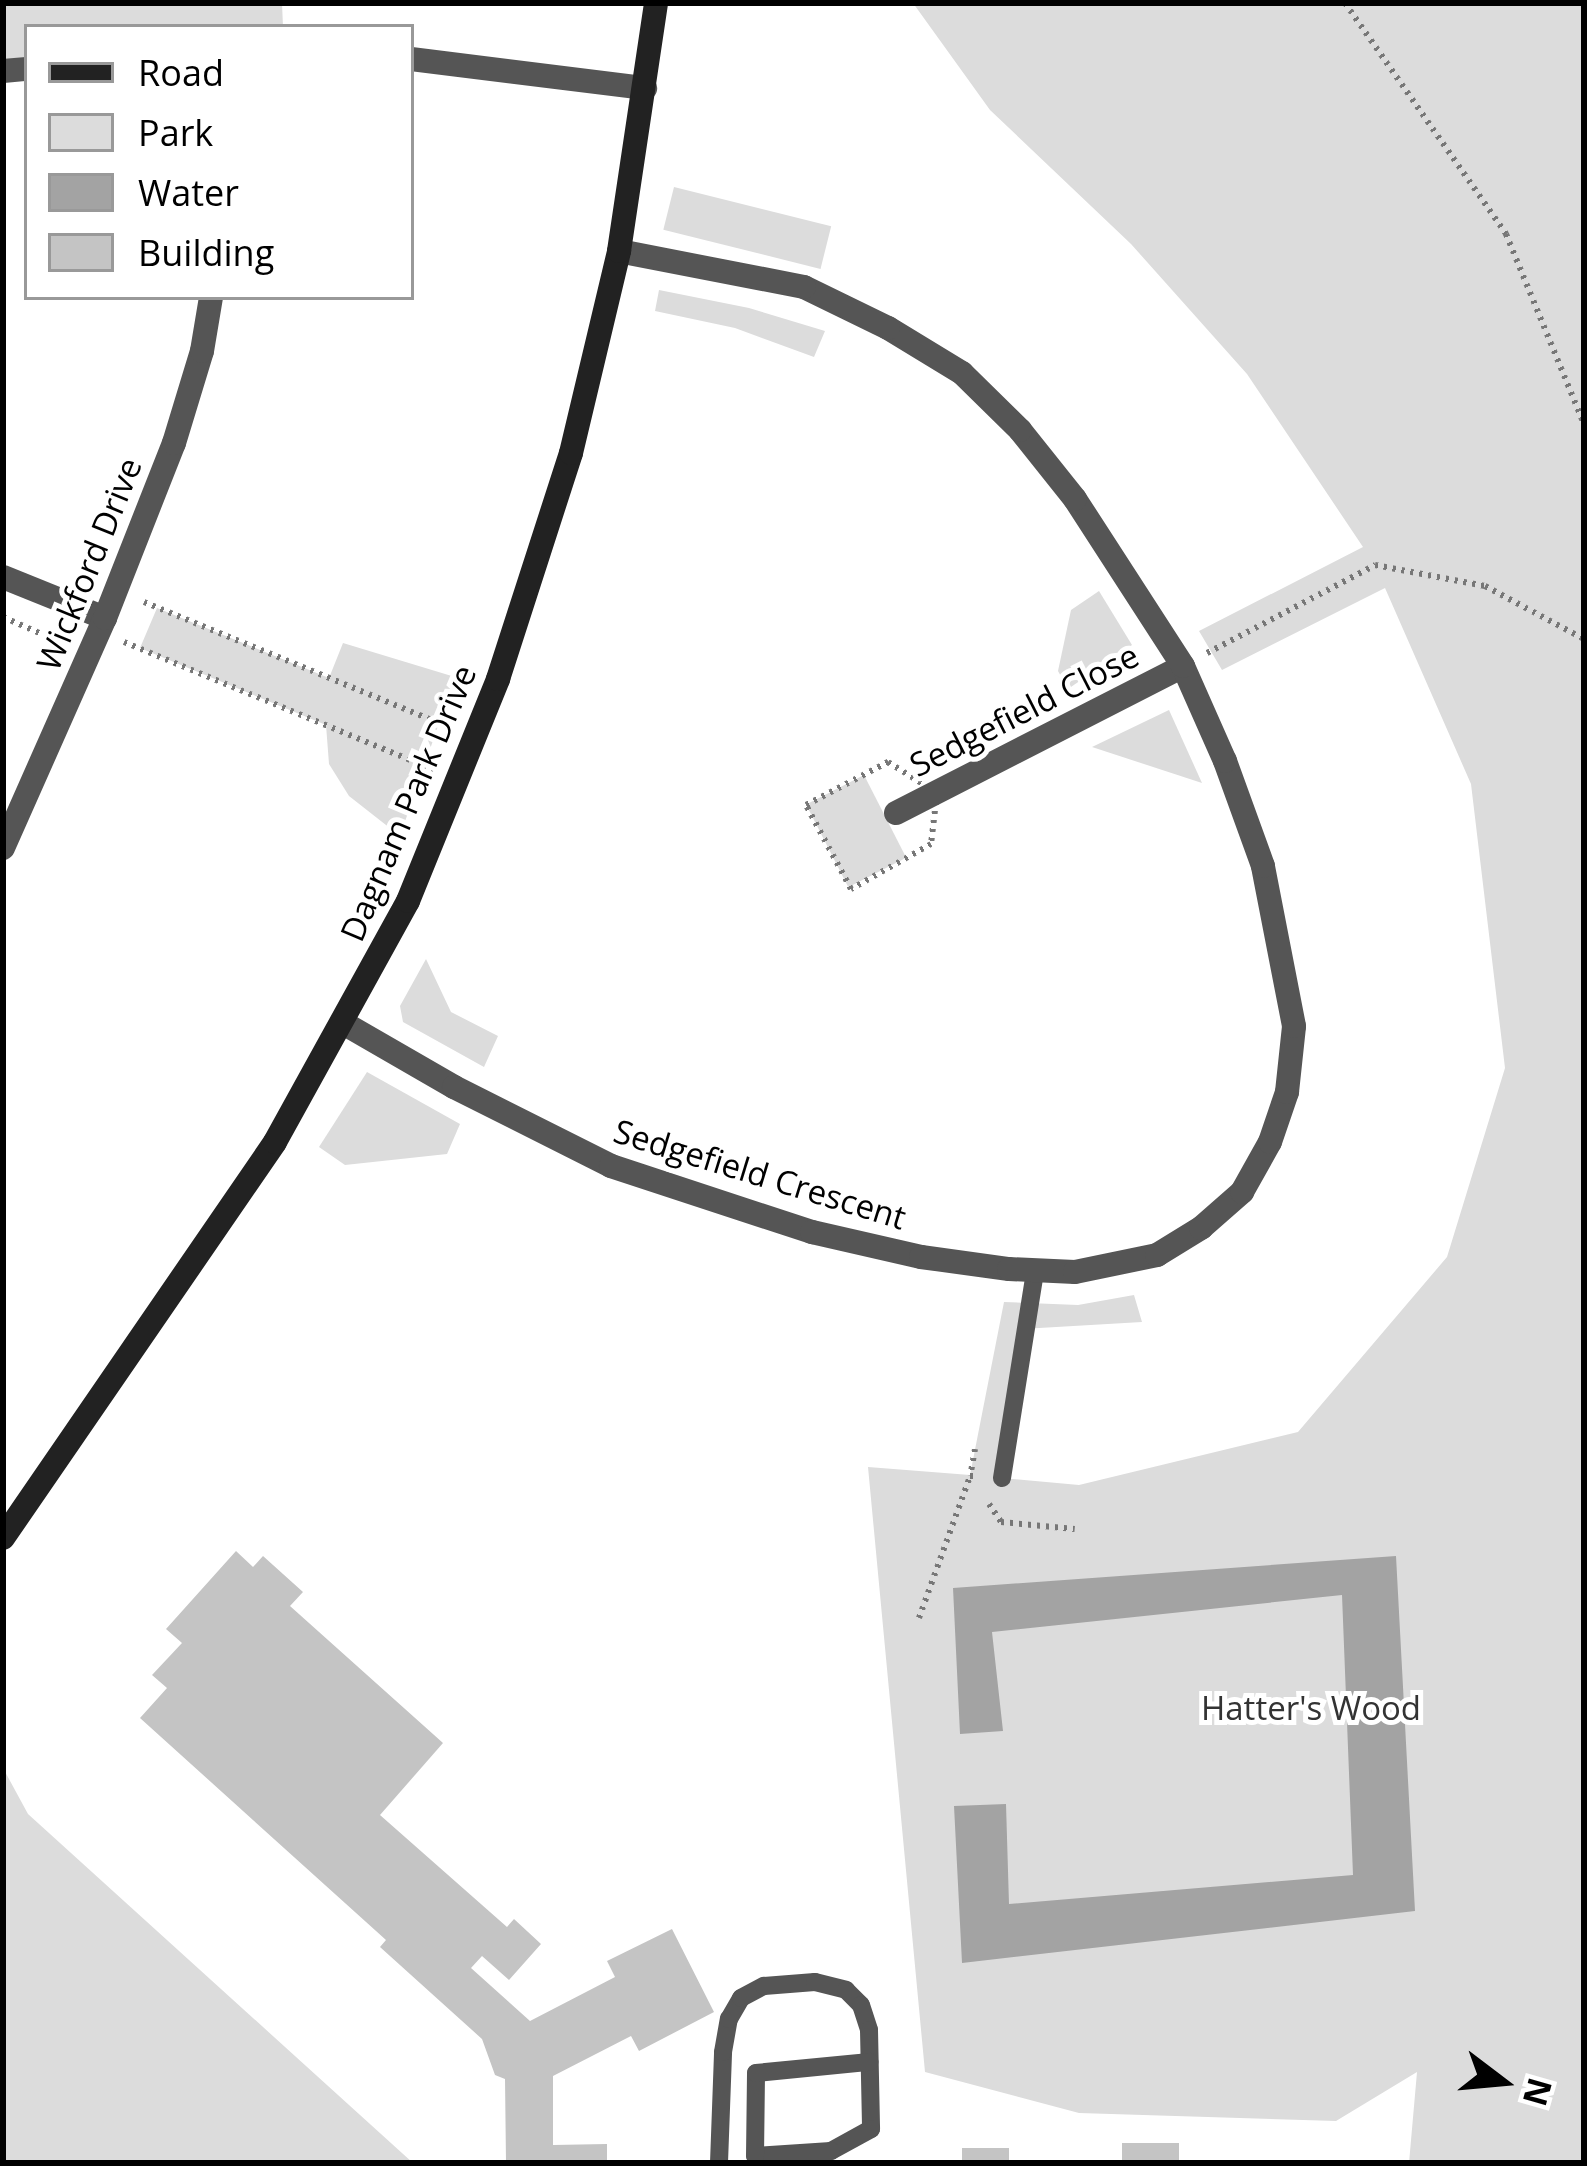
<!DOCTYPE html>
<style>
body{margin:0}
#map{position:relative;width:1587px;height:2166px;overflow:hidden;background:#fff;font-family:"Open Sans",sans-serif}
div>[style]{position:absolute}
.green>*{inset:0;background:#dcdcdc;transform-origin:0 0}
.water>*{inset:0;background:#a3a3a3}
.building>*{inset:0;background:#c4c4c4;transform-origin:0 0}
.path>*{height:6px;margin-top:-3px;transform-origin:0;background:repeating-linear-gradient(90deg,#777 0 3px,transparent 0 9px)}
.lane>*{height:18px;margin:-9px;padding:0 9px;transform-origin:9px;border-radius:9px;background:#555}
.street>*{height:24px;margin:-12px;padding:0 12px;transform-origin:12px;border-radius:12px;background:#555}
.secondary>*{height:24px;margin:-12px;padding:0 12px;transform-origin:12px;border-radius:12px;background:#222}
span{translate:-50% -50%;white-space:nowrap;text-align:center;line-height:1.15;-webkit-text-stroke:10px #fff;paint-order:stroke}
.street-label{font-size:33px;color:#000}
.park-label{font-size:33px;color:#333}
.frame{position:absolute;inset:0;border:6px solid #000;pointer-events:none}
.legend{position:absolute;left:24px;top:24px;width:390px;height:276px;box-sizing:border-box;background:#fff;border:3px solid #999;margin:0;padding:15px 21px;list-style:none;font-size:36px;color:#000}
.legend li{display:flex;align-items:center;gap:24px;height:60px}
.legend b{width:60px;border:3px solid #999}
.north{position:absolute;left:1443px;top:2022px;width:120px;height:120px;-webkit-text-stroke:9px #fff;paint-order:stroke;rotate:106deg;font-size:33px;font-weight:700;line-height:48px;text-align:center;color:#000}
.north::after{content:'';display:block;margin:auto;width:42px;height:54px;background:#000;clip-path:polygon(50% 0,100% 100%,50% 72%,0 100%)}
</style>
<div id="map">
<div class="green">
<div style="clip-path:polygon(3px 3px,282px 3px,283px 27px,27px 27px,27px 69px,3px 71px)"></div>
<div style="clip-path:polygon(913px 3px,1584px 3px,1584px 2163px,1409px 2163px,1417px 2072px,1336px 2121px,1079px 2113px,925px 2072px,868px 1467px,970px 1475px,1004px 1302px,1078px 1305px,1134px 1295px,1142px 1322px,1022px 1329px,1003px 1478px,1079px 1485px,1298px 1432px,1447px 1257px,1505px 1068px,1471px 784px,1385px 588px,1222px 670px,1199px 631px,1363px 547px,1247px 374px,1131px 244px,990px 110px)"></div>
<div style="left:674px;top:187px;width:162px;height:44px;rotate:14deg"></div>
<div style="clip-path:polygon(659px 290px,749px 308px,825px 331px,814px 357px,735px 328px,655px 311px)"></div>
<div style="clip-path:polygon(1099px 591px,1132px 645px,1068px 689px,1058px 671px,1071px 610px)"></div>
<div style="clip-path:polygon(157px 608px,329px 678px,343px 643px,455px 677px,400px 836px,349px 796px,329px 764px,326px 725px,140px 648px)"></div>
<div style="clip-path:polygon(1169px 710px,1202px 783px,1092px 747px)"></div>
<div style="left:864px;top:775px;width:93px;height:65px;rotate:63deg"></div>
<div style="clip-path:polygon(426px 959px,451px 1012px,498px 1036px,484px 1067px,403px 1022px,400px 1006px)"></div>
<div style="clip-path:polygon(367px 1072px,460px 1124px,447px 1154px,345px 1165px,319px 1147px)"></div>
<div style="clip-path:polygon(3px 1768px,28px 1814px,413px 2163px,3px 2163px)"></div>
</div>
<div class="water">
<div style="clip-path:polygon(1396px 1556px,1415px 1911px,962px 1963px,954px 1806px,1006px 1804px,1009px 1904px,1353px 1875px,1342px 1595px,992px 1632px,1003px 1731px,960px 1734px,953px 1588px)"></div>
</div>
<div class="building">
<div style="clip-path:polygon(236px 1551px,253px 1567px,263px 1556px,303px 1592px,290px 1606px,443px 1743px,380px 1815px,507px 1927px,514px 1919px,541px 1944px,509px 1980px,482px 1956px,471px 1968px,530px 2021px,615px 1977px,607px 1961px,672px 1929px,714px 2012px,639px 2051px,631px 2036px,553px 2076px,553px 2145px,607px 2144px,607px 2163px,506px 2163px,505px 2079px,495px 2075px,482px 2039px,380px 1947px,386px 1940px,140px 1718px,167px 1688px,152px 1675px,182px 1643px,166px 1629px)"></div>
<div style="left:1122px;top:2143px;width:57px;height:20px"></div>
<div style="left:962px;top:2148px;width:47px;height:15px"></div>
</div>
<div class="path">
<div style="left:1345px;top:3px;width:282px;rotate:55.1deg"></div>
<div style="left:1506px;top:234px;width:205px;rotate:67.7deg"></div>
<div style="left:144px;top:602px;width:330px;rotate:22.3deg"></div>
<div style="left:3px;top:617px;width:62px;rotate:23.7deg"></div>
<div style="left:124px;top:642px;width:335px;rotate:22.4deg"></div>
<div style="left:1207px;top:653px;width:190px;rotate:-27.6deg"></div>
<div style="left:1375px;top:565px;width:112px;rotate:10.8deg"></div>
<div style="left:1485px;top:586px;width:112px;rotate:28.2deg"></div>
<div style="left:888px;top:762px;width:58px;rotate:32.3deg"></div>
<div style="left:937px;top:793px;width:51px;rotate:96.7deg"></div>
<div style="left:931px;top:844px;width:92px;rotate:150.6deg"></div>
<div style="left:851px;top:889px;width:95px;rotate:-118.2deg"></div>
<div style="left:806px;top:805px;width:93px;rotate:-27.7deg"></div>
<div style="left:975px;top:1449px;width:27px;rotate:100deg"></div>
<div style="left:970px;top:1476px;width:8px"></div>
<div style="left:989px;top:1504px;width:22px;rotate:56deg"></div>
<div style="left:1001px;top:1522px;width:74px;rotate:5.4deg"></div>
<div style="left:919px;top:1618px;width:151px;rotate:-70.2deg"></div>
</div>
<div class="lane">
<div style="left:1002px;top:1478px;width:209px;rotate:-80.9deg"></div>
<div style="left:719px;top:2163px;width:111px;rotate:-87.9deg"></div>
<div style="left:723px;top:2052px;width:34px;rotate:-80deg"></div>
<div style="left:729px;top:2019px;width:24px;rotate:-60deg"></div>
<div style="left:741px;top:1998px;width:26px;rotate:-28deg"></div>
<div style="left:764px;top:1986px;width:51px;rotate:-4.5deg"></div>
<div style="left:815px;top:1982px;width:32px;rotate:14deg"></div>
<div style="left:846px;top:1990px;width:21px;rotate:45deg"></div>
<div style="left:861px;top:2005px;width:26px;rotate:72deg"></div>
<div style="left:869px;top:2030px;width:99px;rotate:88.8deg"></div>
<div style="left:871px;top:2129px;width:46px;rotate:151.2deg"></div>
<div style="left:831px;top:2151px;width:76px;rotate:176.2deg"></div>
<div style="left:755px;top:2156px;width:83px;rotate:-89.3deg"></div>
<div style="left:756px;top:2073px;width:114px;rotate:-5.6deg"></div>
</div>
<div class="street">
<div style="left:411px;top:59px;width:236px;rotate:7.1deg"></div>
<div style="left:3px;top:71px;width:24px;rotate:-5deg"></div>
<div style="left:3px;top:577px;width:110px;rotate:21.9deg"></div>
<div style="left:896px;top:813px;width:322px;rotate:-27.1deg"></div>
<div style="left:3px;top:848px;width:252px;rotate:-66.1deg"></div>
<div style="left:105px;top:618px;width:188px;rotate:-68.5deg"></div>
<div style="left:174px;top:443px;width:96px;rotate:-73.1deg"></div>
<div style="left:202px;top:351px;width:55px;rotate:-80.5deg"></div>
<div style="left:345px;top:1024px;width:126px;rotate:30deg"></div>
<div style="left:454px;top:1087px;width:176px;rotate:26.7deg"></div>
<div style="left:611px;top:1166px;width:212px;rotate:18.2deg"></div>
<div style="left:812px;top:1232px;width:112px;rotate:12.9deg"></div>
<div style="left:921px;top:1257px;width:89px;rotate:7.8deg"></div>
<div style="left:1009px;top:1269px;width:66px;rotate:2.6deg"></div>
<div style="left:1075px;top:1272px;width:84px;rotate:-11.7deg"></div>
<div style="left:1157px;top:1255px;width:52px;rotate:-31.5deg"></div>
<div style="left:1201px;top:1228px;width:55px;rotate:-41.3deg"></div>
<div style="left:1242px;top:1192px;width:57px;rotate:-60.8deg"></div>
<div style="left:1270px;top:1142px;width:53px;rotate:-71.2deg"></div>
<div style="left:1287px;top:1092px;width:66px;rotate:-83.9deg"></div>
<div style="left:1294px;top:1026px;width:163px;rotate:-101deg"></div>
<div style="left:1263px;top:866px;width:112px;rotate:-109.9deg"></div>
<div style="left:1225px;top:761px;width:104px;rotate:-113.9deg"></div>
<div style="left:1183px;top:666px;width:199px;rotate:-122.9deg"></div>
<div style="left:1075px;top:499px;width:88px;rotate:-128.6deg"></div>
<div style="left:1020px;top:430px;width:81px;rotate:-135.5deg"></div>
<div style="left:962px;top:373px;width:87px;rotate:-148.7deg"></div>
<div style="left:888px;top:328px;width:93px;rotate:-154deg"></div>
<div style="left:804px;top:287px;width:188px;rotate:-169deg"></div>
</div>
<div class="secondary">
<div style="left:3px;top:1538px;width:480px;rotate:-55.5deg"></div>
<div style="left:275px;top:1142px;width:275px;rotate:-61.1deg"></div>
<div style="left:408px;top:901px;width:240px;rotate:-67.9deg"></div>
<div style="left:498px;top:679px;width:237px;rotate:-72.1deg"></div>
<div style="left:571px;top:453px;width:208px;rotate:-76.6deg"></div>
<div style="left:619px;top:251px;width:251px;rotate:-81.5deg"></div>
</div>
<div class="street-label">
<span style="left:89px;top:564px;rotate:-68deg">Wickford Drive</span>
<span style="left:1024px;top:710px;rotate:-27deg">Sedgefield Close</span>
<span style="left:408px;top:803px;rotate:-67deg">Dagnam Park Drive</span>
<span style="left:760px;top:1174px;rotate:17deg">Sedgefield Crescent</span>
</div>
<div class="park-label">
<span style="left:1311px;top:1708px">Hatter's Wood</span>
</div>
<div class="frame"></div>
<ul class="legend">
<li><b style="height:15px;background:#222"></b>Road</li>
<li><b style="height:33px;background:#dcdcdc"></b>Park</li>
<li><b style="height:33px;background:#a3a3a3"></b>Water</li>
<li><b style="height:33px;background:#c4c4c4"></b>Building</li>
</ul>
<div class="north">N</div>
</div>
